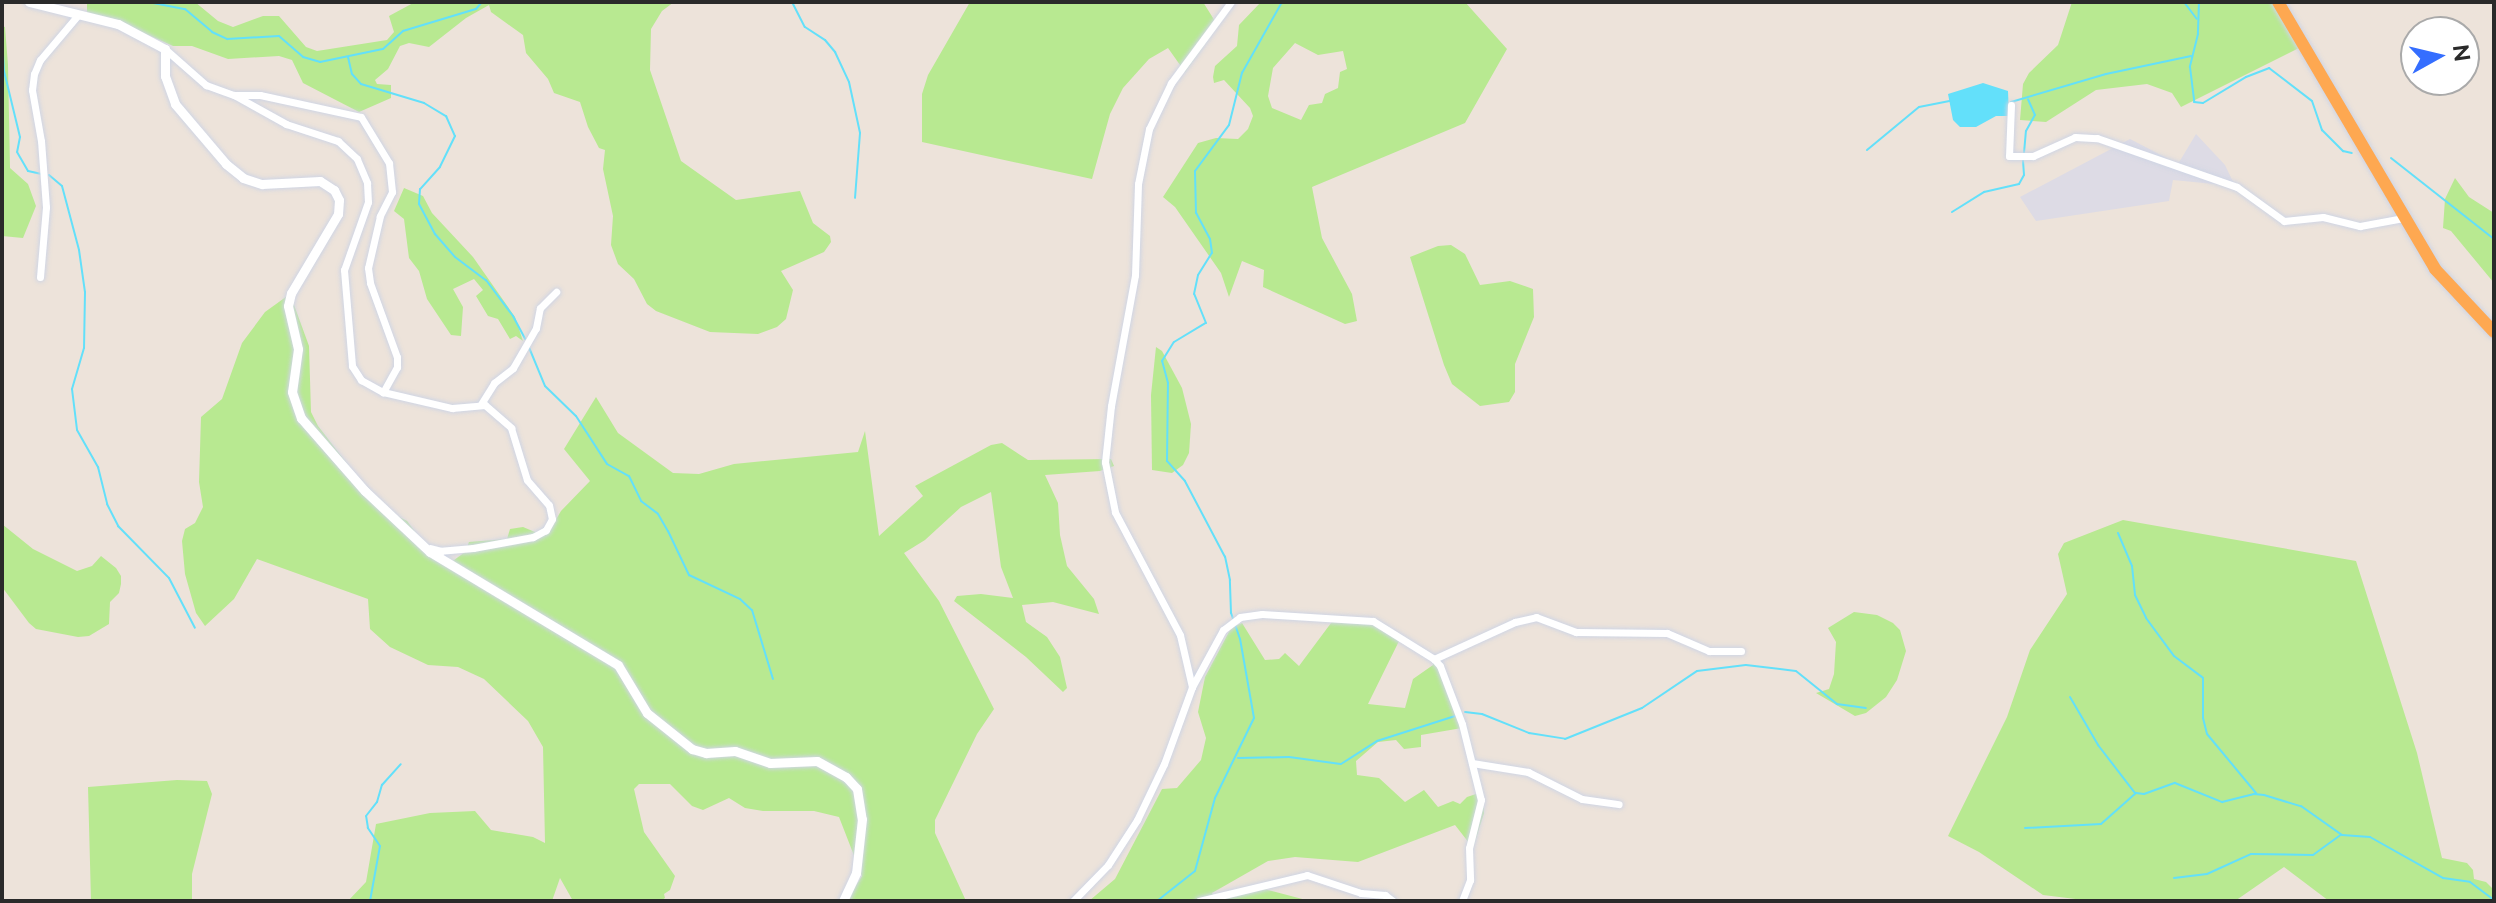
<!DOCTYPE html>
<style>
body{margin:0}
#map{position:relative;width:2496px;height:903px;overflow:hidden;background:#ede3da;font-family:Raleway,sans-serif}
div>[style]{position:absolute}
.industrial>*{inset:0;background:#dddbe5}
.green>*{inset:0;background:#b8e991}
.water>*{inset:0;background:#63e0fa}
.stream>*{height:2px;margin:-1px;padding:0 1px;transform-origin:1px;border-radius:1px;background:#63e0fa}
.roads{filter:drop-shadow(0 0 2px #cfd5e4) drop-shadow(0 0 2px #cfd5e4)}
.minor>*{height:7px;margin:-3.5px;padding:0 3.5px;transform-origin:3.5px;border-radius:3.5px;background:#fff}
.tertiary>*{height:9px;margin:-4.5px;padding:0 4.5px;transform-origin:4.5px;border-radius:4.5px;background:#fff}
.trunk>*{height:12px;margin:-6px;padding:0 6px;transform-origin:6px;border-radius:6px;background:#fea851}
span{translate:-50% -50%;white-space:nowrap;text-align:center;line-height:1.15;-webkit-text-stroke:8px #fff;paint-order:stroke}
.frame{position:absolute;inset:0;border:4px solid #2a2a2a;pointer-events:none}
.north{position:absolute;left:2400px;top:16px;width:80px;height:80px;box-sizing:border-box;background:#fff;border:2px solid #aaa;border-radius:50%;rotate:82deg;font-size:22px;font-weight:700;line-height:32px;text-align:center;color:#2a2a2a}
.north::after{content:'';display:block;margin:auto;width:28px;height:36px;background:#356eff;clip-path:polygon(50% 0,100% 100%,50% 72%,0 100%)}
</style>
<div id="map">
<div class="industrial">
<div style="clip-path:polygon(2196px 134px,2225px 165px,2235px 186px,2173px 180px,2169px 201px,2036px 221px,2020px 197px,2130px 139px,2178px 164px)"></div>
</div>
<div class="green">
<div style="clip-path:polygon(87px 2px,195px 2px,218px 21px,233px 27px,263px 16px,279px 16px,306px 47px,317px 51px,387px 40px,394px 32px,389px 16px,415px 2px,674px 2px,662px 11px,651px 29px,650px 70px,681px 161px,736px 200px,800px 191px,813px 223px,830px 236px,831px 242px,824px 252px,781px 271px,793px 290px,786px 319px,777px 327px,758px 334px,710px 332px,656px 311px,647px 304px,634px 279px,618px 264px,611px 245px,613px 216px,603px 169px,605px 150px,599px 148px,588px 127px,580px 102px,554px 93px,548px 79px,526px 53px,523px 35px,491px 12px,489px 5px,466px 18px,429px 47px,409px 43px,400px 46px,388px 69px,375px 80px,377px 84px,391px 85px,391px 98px,359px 112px,303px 83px,292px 60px,279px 56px,228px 59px,192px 46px,173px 46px,146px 34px,87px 20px)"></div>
<div style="clip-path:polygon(970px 2px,1203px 2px,1218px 26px,1185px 72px,1168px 48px,1149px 59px,1123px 88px,1110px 114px,1092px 179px,922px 142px,922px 94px,928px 75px)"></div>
<div style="clip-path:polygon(evenodd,1261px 2px,1465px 2px,1507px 49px,1465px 123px,1312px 187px,1322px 238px,1352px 294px,1357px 321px,1345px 324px,1263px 287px,1264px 270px,1242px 261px,1229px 297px,1221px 273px,1175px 207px,1163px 197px,1198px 143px,1216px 138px,1238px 139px,1248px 129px,1253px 116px,1250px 108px,1224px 80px,1214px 83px,1213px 77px,1215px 66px,1237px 46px,1239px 25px,1261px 2px,1295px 43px,1318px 55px,1343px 51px,1347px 69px,1340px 72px,1338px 88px,1325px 94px,1322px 103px,1309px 105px,1301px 120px,1272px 108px,1268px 96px,1273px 68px,1295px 43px)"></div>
<div style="clip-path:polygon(2072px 2px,2285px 2px,2307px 44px,2181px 107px,2172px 93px,2147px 84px,2096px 90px,2046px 122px,2020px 120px,2023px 84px,2029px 73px,2058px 45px)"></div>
<div style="clip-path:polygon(2px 26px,5px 27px,8px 65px,10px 168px,28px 184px,36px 206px,23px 238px,2px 236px)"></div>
<div style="clip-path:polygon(2455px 178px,2469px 197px,2494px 213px,2494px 283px,2451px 231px,2443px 228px,2445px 199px)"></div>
<div style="clip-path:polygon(404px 188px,423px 196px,432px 213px,473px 257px,515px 317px,523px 341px,516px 336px,510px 339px,498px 319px,488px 316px,476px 296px,483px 290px,474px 279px,453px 289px,463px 307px,461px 336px,451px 335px,427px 299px,419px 271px,409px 258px,404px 219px,394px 211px)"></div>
<div style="clip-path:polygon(1451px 245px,1465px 254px,1480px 285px,1510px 281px,1533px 289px,1534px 317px,1515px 364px,1515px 392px,1509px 402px,1480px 406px,1452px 384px,1444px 365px,1410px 257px,1438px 246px)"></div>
<div style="clip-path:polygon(290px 294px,309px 346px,311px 412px,318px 426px,372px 496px,386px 510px,407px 521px,428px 549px,450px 563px,465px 552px,469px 542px,507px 539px,510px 529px,523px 527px,542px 535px,548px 533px,561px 511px,590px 481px,564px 449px,596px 397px,618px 433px,673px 473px,699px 474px,734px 464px,858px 452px,865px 431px,879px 536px,923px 496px,915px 486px,991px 445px,1002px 443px,1028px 460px,1111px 459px,1114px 466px,1100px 471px,1045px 475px,1058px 503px,1060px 535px,1067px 566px,1094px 599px,1099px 614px,1053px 602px,1022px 605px,1026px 622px,1047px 637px,1060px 657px,1067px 688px,1063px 692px,1026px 657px,954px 601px,957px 596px,981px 594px,1013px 598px,1001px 567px,991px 492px,961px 507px,925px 540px,904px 553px,939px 601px,994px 709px,977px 734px,935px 820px,935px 833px,966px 901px,846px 901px,862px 876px,839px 817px,814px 811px,763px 811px,745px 808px,729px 798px,703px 810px,692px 806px,670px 784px,639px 784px,634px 789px,644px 832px,675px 876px,670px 890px,664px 894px,665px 898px,660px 901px,573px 901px,560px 878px,552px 901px,348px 901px,366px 882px,376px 824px,430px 813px,475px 811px,491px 830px,533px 837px,545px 843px,543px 747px,528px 721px,484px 679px,458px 667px,428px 665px,390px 647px,370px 629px,368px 599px,257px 559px,234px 599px,205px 626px,196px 613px,185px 574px,182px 541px,185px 529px,195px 523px,203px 507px,199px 482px,201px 417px,222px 399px,242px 343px,265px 312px)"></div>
<div style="clip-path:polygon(1156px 347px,1162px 351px,1182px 388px,1191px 424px,1189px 453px,1183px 465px,1172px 473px,1152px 470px,1151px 395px)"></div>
<div style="clip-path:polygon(2123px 520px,2356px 561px,2417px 753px,2442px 858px,2467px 863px,2473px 870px,2474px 879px,2486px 882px,2494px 890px,2494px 901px,2329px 901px,2284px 867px,2235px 901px,2092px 901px,2043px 895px,1979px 852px,1948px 836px,2007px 717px,2030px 650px,2067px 594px,2058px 554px,2064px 543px)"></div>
<div style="clip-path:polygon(2px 524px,33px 549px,77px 571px,92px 566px,101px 556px,116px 568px,121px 576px,121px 584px,119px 593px,110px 602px,109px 624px,89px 636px,78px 637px,36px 629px,29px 623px,2px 587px)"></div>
<div style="clip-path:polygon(1854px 612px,1877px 615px,1893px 623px,1900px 630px,1906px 651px,1897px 680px,1886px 697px,1866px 713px,1855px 716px,1816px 693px,1829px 689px,1834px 674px,1836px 642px,1828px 628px)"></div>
<div style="clip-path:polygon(1334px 619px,1373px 624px,1401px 637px,1368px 704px,1405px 708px,1413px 679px,1433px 665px,1435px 656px,1440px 657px,1439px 668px,1462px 728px,1421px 735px,1421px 747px,1404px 749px,1396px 740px,1378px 742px,1356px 761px,1357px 775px,1379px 778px,1405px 802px,1424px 790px,1438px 807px,1453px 801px,1460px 804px,1467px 797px,1482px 792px,1484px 813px,1473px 848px,1455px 825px,1358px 862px,1295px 857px,1268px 861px,1212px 893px,1215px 899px,1264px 889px,1310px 901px,1089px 901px,1115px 879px,1162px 789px,1177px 788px,1201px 760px,1206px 738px,1198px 712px,1205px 677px,1231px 628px,1242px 623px,1265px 660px,1279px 659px,1285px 653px,1299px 666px)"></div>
<div style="clip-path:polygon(177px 780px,207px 781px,212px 794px,192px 874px,192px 901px,91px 901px,88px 787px)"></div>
</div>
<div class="water">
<div style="clip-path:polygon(1983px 83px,2008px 91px,2009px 116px,1996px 116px,1976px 127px,1960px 127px,1953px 120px,1948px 94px)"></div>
</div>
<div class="stream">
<div style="left:148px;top:2px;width:38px;rotate:11deg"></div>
<div style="left:185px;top:9px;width:35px;rotate:40deg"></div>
<div style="left:212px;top:32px;width:17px;rotate:25deg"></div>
<div style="left:227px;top:39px;width:52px;rotate:-3.3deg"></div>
<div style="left:279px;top:36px;width:32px;rotate:41deg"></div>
<div style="left:303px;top:57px;width:18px;rotate:16deg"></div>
<div style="left:320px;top:62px;width:64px;rotate:-11.7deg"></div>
<div style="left:383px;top:49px;width:27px;rotate:-42deg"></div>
<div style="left:403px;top:31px;width:76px;rotate:-16.8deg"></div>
<div style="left:476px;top:9px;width:9px;rotate:-49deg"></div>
<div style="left:792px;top:2px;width:28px;rotate:63deg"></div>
<div style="left:805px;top:27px;width:24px;rotate:33deg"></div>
<div style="left:825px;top:40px;width:16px;rotate:50deg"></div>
<div style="left:835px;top:52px;width:33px;rotate:65deg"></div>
<div style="left:849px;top:82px;width:52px;rotate:77.8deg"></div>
<div style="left:860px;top:133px;width:65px;rotate:94.4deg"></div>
<div style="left:2184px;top:2px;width:21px;rotate:53deg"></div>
<div style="left:2199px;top:2px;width:32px;rotate:92deg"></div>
<div style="left:2198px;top:34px;width:34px;rotate:104deg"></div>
<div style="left:2190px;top:67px;width:35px;rotate:83deg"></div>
<div style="left:2194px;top:102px;width:9px;rotate:6deg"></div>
<div style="left:2203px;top:103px;width:50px;rotate:-31.2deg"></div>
<div style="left:2246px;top:77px;width:25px;rotate:-21deg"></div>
<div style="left:2269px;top:68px;width:54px;rotate:37.5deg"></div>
<div style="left:2312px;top:101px;width:31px;rotate:71deg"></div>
<div style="left:2322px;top:130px;width:30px;rotate:45deg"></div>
<div style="left:2343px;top:151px;width:9px;rotate:13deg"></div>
<div style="left:2px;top:35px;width:36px;rotate:87deg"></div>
<div style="left:4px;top:71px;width:68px;rotate:76.4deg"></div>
<div style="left:20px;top:137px;width:15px;rotate:101deg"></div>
<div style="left:17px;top:152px;width:22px;rotate:60deg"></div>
<div style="left:28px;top:171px;width:14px;rotate:12deg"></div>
<div style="left:348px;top:57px;width:17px;rotate:77deg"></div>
<div style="left:352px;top:74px;width:13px;rotate:48deg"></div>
<div style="left:361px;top:84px;width:66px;rotate:16.8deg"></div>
<div style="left:424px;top:103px;width:26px;rotate:31deg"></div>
<div style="left:446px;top:116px;width:22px;rotate:66deg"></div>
<div style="left:455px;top:136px;width:34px;rotate:116deg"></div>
<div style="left:440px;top:167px;width:30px;rotate:132deg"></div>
<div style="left:420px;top:189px;width:15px;rotate:94deg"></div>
<div style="left:419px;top:204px;width:34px;rotate:62deg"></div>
<div style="left:435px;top:234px;width:30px;rotate:49deg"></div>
<div style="left:455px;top:257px;width:39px;rotate:37deg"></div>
<div style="left:486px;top:280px;width:45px;rotate:53.1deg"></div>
<div style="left:513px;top:316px;width:26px;rotate:62deg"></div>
<div style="left:2011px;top:102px;width:99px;rotate:-16.4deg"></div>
<div style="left:2106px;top:74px;width:87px;rotate:-12deg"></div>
<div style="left:1867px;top:150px;width:67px;rotate:-39.6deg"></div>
<div style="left:1919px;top:107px;width:31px;rotate:-11deg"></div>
<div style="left:2024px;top:153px;width:22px;rotate:-85deg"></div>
<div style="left:2026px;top:131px;width:18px;rotate:-61deg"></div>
<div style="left:2035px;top:115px;width:17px;rotate:-114deg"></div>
<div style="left:2391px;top:158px;width:131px;rotate:38.2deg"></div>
<div style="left:49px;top:175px;width:17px;rotate:40deg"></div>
<div style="left:62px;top:186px;width:66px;rotate:75.1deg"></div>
<div style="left:79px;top:250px;width:42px;rotate:81.9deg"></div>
<div style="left:85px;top:292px;width:56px;rotate:91deg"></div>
<div style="left:84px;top:348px;width:43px;rotate:106.3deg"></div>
<div style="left:72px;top:389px;width:41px;rotate:83deg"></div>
<div style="left:77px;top:430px;width:43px;rotate:60.4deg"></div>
<div style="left:98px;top:467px;width:38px;rotate:76deg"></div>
<div style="left:107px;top:504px;width:25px;rotate:63deg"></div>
<div style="left:118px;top:526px;width:73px;rotate:45.6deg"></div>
<div style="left:169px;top:578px;width:56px;rotate:62.5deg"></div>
<div style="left:1952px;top:212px;width:38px;rotate:-32deg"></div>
<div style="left:1984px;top:192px;width:36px;rotate:-13deg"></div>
<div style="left:2019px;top:184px;width:10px;rotate:-61deg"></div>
<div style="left:2024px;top:175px;width:16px;rotate:-94deg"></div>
<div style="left:528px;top:345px;width:44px;rotate:67.5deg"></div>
<div style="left:545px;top:386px;width:43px;rotate:44.1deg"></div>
<div style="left:576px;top:416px;width:57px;rotate:57.1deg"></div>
<div style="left:607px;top:464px;width:25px;rotate:29deg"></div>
<div style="left:629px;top:476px;width:28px;rotate:64deg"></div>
<div style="left:641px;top:501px;width:21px;rotate:37deg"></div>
<div style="left:658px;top:514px;width:20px;rotate:60deg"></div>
<div style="left:668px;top:531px;width:49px;rotate:64.5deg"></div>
<div style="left:689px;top:575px;width:56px;rotate:25.2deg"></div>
<div style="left:740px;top:599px;width:16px;rotate:43deg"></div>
<div style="left:752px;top:610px;width:72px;rotate:73.1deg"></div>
<div style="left:2118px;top:533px;width:36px;rotate:67deg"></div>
<div style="left:2132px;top:566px;width:29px;rotate:84deg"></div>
<div style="left:2135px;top:595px;width:25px;rotate:64deg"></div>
<div style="left:2146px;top:618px;width:47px;rotate:53.6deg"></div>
<div style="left:2174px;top:656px;width:36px;rotate:37deg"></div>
<div style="left:2203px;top:678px;width:40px;rotate:90deg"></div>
<div style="left:2203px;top:718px;width:16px;rotate:76deg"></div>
<div style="left:2207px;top:734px;width:77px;rotate:50.3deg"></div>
<div style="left:2070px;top:697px;width:56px;rotate:59.7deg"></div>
<div style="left:2098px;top:745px;width:61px;rotate:52.4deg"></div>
<div style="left:1465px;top:712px;width:17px;rotate:7deg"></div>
<div style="left:1482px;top:714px;width:51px;rotate:22deg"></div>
<div style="left:1529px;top:733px;width:36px;rotate:9deg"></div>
<div style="left:1565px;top:739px;width:83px;rotate:-21.9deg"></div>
<div style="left:1642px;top:708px;width:66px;rotate:-33.9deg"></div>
<div style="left:1697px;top:671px;width:49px;rotate:-7deg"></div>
<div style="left:1746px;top:665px;width:50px;rotate:6.8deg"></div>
<div style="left:1796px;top:671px;width:53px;rotate:38.8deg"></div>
<div style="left:1837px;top:704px;width:29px;rotate:8deg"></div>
<div style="left:1238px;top:758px;width:51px;rotate:-1.1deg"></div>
<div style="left:1289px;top:757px;width:52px;rotate:7.7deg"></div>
<div style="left:1341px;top:764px;width:43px;rotate:-32.6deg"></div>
<div style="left:1377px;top:741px;width:82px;rotate:-17.8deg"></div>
<div style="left:2025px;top:828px;width:76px;rotate:-3deg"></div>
<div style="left:2101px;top:824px;width:47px;rotate:-41.5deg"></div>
<div style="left:2136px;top:793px;width:8px;rotate:7deg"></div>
<div style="left:2144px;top:794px;width:33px;rotate:-20deg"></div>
<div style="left:2175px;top:783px;width:51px;rotate:22deg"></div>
<div style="left:2222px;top:802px;width:33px;rotate:-14deg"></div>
<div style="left:2254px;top:794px;width:10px;rotate:6deg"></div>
<div style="left:2264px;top:795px;width:39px;rotate:17deg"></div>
<div style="left:2301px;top:806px;width:50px;rotate:35.3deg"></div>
<div style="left:2342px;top:835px;width:28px;rotate:4deg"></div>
<div style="left:2370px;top:837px;width:84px;rotate:29.3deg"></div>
<div style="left:2443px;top:878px;width:27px;rotate:8deg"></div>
<div style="left:2470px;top:882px;width:30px;rotate:37deg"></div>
<div style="left:2174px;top:878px;width:33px;rotate:-7deg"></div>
<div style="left:2207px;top:874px;width:48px;rotate:-24.4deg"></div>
<div style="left:2251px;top:854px;width:62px;rotate:0.9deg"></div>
<div style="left:2313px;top:855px;width:34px;rotate:-36deg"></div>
<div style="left:370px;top:901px;width:56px;rotate:-79.7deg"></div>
<div style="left:380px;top:846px;width:22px;rotate:-124deg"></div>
<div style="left:368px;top:828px;width:12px;rotate:-99deg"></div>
<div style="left:366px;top:816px;width:18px;rotate:-52deg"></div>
<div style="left:377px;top:802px;width:18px;rotate:-74deg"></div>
<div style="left:382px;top:785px;width:28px;rotate:-48deg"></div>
<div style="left:1157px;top:901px;width:48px;rotate:-38.3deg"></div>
<div style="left:1195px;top:871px;width:76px;rotate:-74.7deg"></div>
<div style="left:1215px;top:798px;width:89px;rotate:-64deg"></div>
<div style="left:1254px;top:718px;width:80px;rotate:-100deg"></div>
<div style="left:1240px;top:639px;width:28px;rotate:-109deg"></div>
<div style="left:1231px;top:613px;width:33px;rotate:-92deg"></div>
<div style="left:1230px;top:580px;width:24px;rotate:-102deg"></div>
<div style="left:1225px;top:557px;width:86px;rotate:-117.8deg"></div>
<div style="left:1185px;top:481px;width:27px;rotate:-132deg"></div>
<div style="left:1167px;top:461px;width:78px;rotate:-89.3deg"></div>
<div style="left:1168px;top:383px;width:23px;rotate:-105deg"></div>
<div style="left:1162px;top:361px;width:22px;rotate:-58deg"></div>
<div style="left:1174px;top:342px;width:37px;rotate:-31deg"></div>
<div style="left:1206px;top:323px;width:31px;rotate:-112deg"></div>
<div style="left:1194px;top:294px;width:19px;rotate:-78deg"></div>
<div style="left:1198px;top:275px;width:26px;rotate:-58deg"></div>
<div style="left:1212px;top:253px;width:14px;rotate:-98deg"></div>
<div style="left:1210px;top:239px;width:30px;rotate:-118deg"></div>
<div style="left:1196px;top:213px;width:42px;rotate:-91.4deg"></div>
<div style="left:1195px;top:171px;width:57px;rotate:-53.5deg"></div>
<div style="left:1229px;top:125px;width:54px;rotate:-76deg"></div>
<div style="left:1242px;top:73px;width:81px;rotate:-60.6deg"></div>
</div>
<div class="roads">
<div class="minor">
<div style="left:165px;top:49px;width:55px;rotate:41.3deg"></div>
<div style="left:206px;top:85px;width:30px;rotate:20deg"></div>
<div style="left:234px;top:95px;width:60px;rotate:29.1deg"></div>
<div style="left:286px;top:124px;width:55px;rotate:18.1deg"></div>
<div style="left:338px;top:141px;width:26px;rotate:43deg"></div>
<div style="left:357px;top:159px;width:26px;rotate:67deg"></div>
<div style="left:367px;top:183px;width:19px;rotate:87deg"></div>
<div style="left:368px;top:202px;width:72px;rotate:109.4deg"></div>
<div style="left:344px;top:270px;width:96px;rotate:85.2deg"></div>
<div style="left:352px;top:366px;width:17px;rotate:57deg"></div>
<div style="left:361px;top:380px;width:25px;rotate:29deg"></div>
<div style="left:383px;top:392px;width:71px;rotate:13.1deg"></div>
<div style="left:452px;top:408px;width:33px;rotate:-5deg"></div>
<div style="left:485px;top:405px;width:35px;rotate:41deg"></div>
<div style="left:511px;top:428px;width:54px;rotate:72.9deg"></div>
<div style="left:527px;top:480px;width:33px;rotate:49deg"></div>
<div style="left:549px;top:505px;width:14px;rotate:78deg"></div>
<div style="left:552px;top:519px;width:13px;rotate:119deg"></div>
<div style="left:546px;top:530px;width:15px;rotate:152deg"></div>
<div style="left:533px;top:537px;width:61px;rotate:169.6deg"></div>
<div style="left:473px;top:548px;width:32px;rotate:175deg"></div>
<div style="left:441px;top:551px;width:11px;rotate:-165deg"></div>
<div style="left:236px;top:95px;width:24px"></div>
<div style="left:260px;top:95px;width:103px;rotate:12.3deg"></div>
<div style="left:361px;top:117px;width:54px;rotate:58.7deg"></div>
<div style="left:389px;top:163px;width:29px;rotate:84deg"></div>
<div style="left:392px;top:192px;width:27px;rotate:117deg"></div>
<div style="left:380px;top:216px;width:53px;rotate:103deg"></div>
<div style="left:368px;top:268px;width:15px;rotate:82deg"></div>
<div style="left:370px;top:283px;width:79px;rotate:70deg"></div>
<div style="left:397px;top:357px;width:10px;rotate:90deg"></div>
<div style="left:397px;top:367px;width:29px;rotate:119deg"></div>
<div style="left:2011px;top:105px;width:51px;rotate:92.2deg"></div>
<div style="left:2009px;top:156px;width:24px"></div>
<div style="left:2033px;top:156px;width:46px;rotate:-24.3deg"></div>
<div style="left:2075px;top:137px;width:22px;rotate:3deg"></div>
<div style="left:2097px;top:138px;width:148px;rotate:19.3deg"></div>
<div style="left:2237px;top:187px;width:58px;rotate:35.9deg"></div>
<div style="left:2284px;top:221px;width:39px;rotate:-6deg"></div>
<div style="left:2323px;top:217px;width:38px;rotate:14deg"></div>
<div style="left:2360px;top:226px;width:44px;rotate:-10.5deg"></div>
<div style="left:40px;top:277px;width:70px;rotate:-85.1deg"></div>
<div style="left:46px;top:207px;width:66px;rotate:-94.3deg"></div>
<div style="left:41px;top:141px;width:52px;rotate:-100deg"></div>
<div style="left:32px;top:90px;width:16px;rotate:-83deg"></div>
<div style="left:34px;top:74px;width:15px;rotate:-67deg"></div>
<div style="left:40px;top:60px;width:57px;rotate:-49.9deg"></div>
<div style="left:481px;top:404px;width:25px;rotate:-58deg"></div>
<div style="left:494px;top:383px;width:24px;rotate:-38deg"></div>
<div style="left:513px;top:368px;width:46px;rotate:-60.1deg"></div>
<div style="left:536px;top:328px;width:20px;rotate:-79deg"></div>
<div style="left:540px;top:308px;width:23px;rotate:-45deg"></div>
<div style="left:1434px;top:659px;width:89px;rotate:-24.6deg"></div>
<div style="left:1515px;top:622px;width:22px;rotate:-13deg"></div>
<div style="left:1536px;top:617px;width:43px;rotate:20.6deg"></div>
<div style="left:1576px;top:632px;width:91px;rotate:0.6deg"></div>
<div style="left:1667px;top:633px;width:46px;rotate:23.2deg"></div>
<div style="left:1709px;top:651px;width:32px"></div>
<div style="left:1192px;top:687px;width:53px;rotate:-103deg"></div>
<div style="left:1180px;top:635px;width:139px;rotate:-117.9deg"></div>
<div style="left:1115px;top:512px;width:51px;rotate:-101.3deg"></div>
<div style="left:1105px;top:462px;width:56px;rotate:-83.9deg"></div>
<div style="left:1111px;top:406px;width:133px;rotate:-79.6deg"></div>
<div style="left:1135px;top:275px;width:91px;rotate:-88.1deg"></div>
<div style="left:1138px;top:184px;width:56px;rotate:-78.7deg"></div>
<div style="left:1149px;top:129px;width:51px;rotate:-64.4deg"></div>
<div style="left:1171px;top:83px;width:101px;rotate:-53.5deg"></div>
<div style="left:1472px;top:763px;width:57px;rotate:9.1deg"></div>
<div style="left:1528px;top:772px;width:60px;rotate:26.6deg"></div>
<div style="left:1582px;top:799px;width:37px;rotate:8deg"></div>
<div style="left:1073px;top:901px;width:50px;rotate:-45.8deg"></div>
<div style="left:1108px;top:865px;width:54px;rotate:-57.2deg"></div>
<div style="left:1137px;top:820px;width:62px;rotate:-64.3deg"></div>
<div style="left:1164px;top:764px;width:82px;rotate:-70deg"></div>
<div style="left:1192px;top:687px;width:65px;rotate:-61.5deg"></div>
<div style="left:1223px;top:630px;width:21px;rotate:-37deg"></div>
<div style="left:1240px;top:617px;width:22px;rotate:-8deg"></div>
<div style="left:1262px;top:614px;width:111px;rotate:3.6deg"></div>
<div style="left:1373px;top:621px;width:72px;rotate:31.9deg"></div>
<div style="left:1434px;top:659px;width:9px;rotate:49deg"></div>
<div style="left:1440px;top:666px;width:62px;rotate:69.2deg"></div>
<div style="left:1462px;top:724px;width:78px;rotate:76deg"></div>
<div style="left:1481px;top:800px;width:49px;rotate:104deg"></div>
<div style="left:1469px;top:848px;width:32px;rotate:88deg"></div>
<div style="left:1470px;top:880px;width:22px;rotate:111deg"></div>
<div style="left:1199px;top:901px;width:111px;rotate:-13.5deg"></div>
<div style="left:1307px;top:875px;width:57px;rotate:18.4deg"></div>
<div style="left:1361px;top:893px;width:24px;rotate:5deg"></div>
<div style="left:1385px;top:895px;width:10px;rotate:37deg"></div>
</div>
<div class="tertiary">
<div style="left:29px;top:2px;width:92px;rotate:13.9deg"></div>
<div style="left:118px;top:24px;width:53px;rotate:28deg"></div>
<div style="left:165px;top:49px;width:27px;rotate:90deg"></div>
<div style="left:165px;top:76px;width:30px;rotate:70deg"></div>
<div style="left:175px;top:104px;width:79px;rotate:49.6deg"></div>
<div style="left:226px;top:164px;width:22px;rotate:39deg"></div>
<div style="left:243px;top:178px;width:20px;rotate:18deg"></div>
<div style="left:262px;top:184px;width:58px;rotate:-3deg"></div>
<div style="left:320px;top:181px;width:17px;rotate:33deg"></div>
<div style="left:334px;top:190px;width:11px;rotate:63deg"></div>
<div style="left:339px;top:200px;width:14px;rotate:94deg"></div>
<div style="left:338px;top:214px;width:92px;rotate:120.7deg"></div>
<div style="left:291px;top:293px;width:13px;rotate:103deg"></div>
<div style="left:288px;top:306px;width:44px;rotate:76.9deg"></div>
<div style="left:298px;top:349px;width:43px;rotate:97.9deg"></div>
<div style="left:292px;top:392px;width:28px;rotate:71deg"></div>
<div style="left:301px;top:418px;width:97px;rotate:48.8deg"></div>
<div style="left:365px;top:491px;width:89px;rotate:43.2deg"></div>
<div style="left:430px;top:552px;width:219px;rotate:31deg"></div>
<div style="left:618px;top:665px;width:56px;rotate:58.9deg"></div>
<div style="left:647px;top:713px;width:58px;rotate:38.7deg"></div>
<div style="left:692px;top:749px;width:15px;rotate:16deg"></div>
<div style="left:706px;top:753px;width:29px;rotate:-4deg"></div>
<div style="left:735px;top:751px;width:37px;rotate:19deg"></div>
<div style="left:770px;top:763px;width:47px;rotate:-2.4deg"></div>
<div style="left:817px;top:761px;width:33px;rotate:29deg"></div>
<div style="left:846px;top:777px;width:16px;rotate:47deg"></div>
<div style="left:857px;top:789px;width:30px;rotate:81deg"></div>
<div style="left:862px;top:819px;width:54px;rotate:96.3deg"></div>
<div style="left:856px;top:873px;width:31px;rotate:115deg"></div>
</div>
<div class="trunk">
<div style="left:2278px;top:2px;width:310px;rotate:59.5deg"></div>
<div style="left:2435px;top:269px;width:86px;rotate:46.9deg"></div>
</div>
</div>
<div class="frame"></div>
<div class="north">N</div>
</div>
